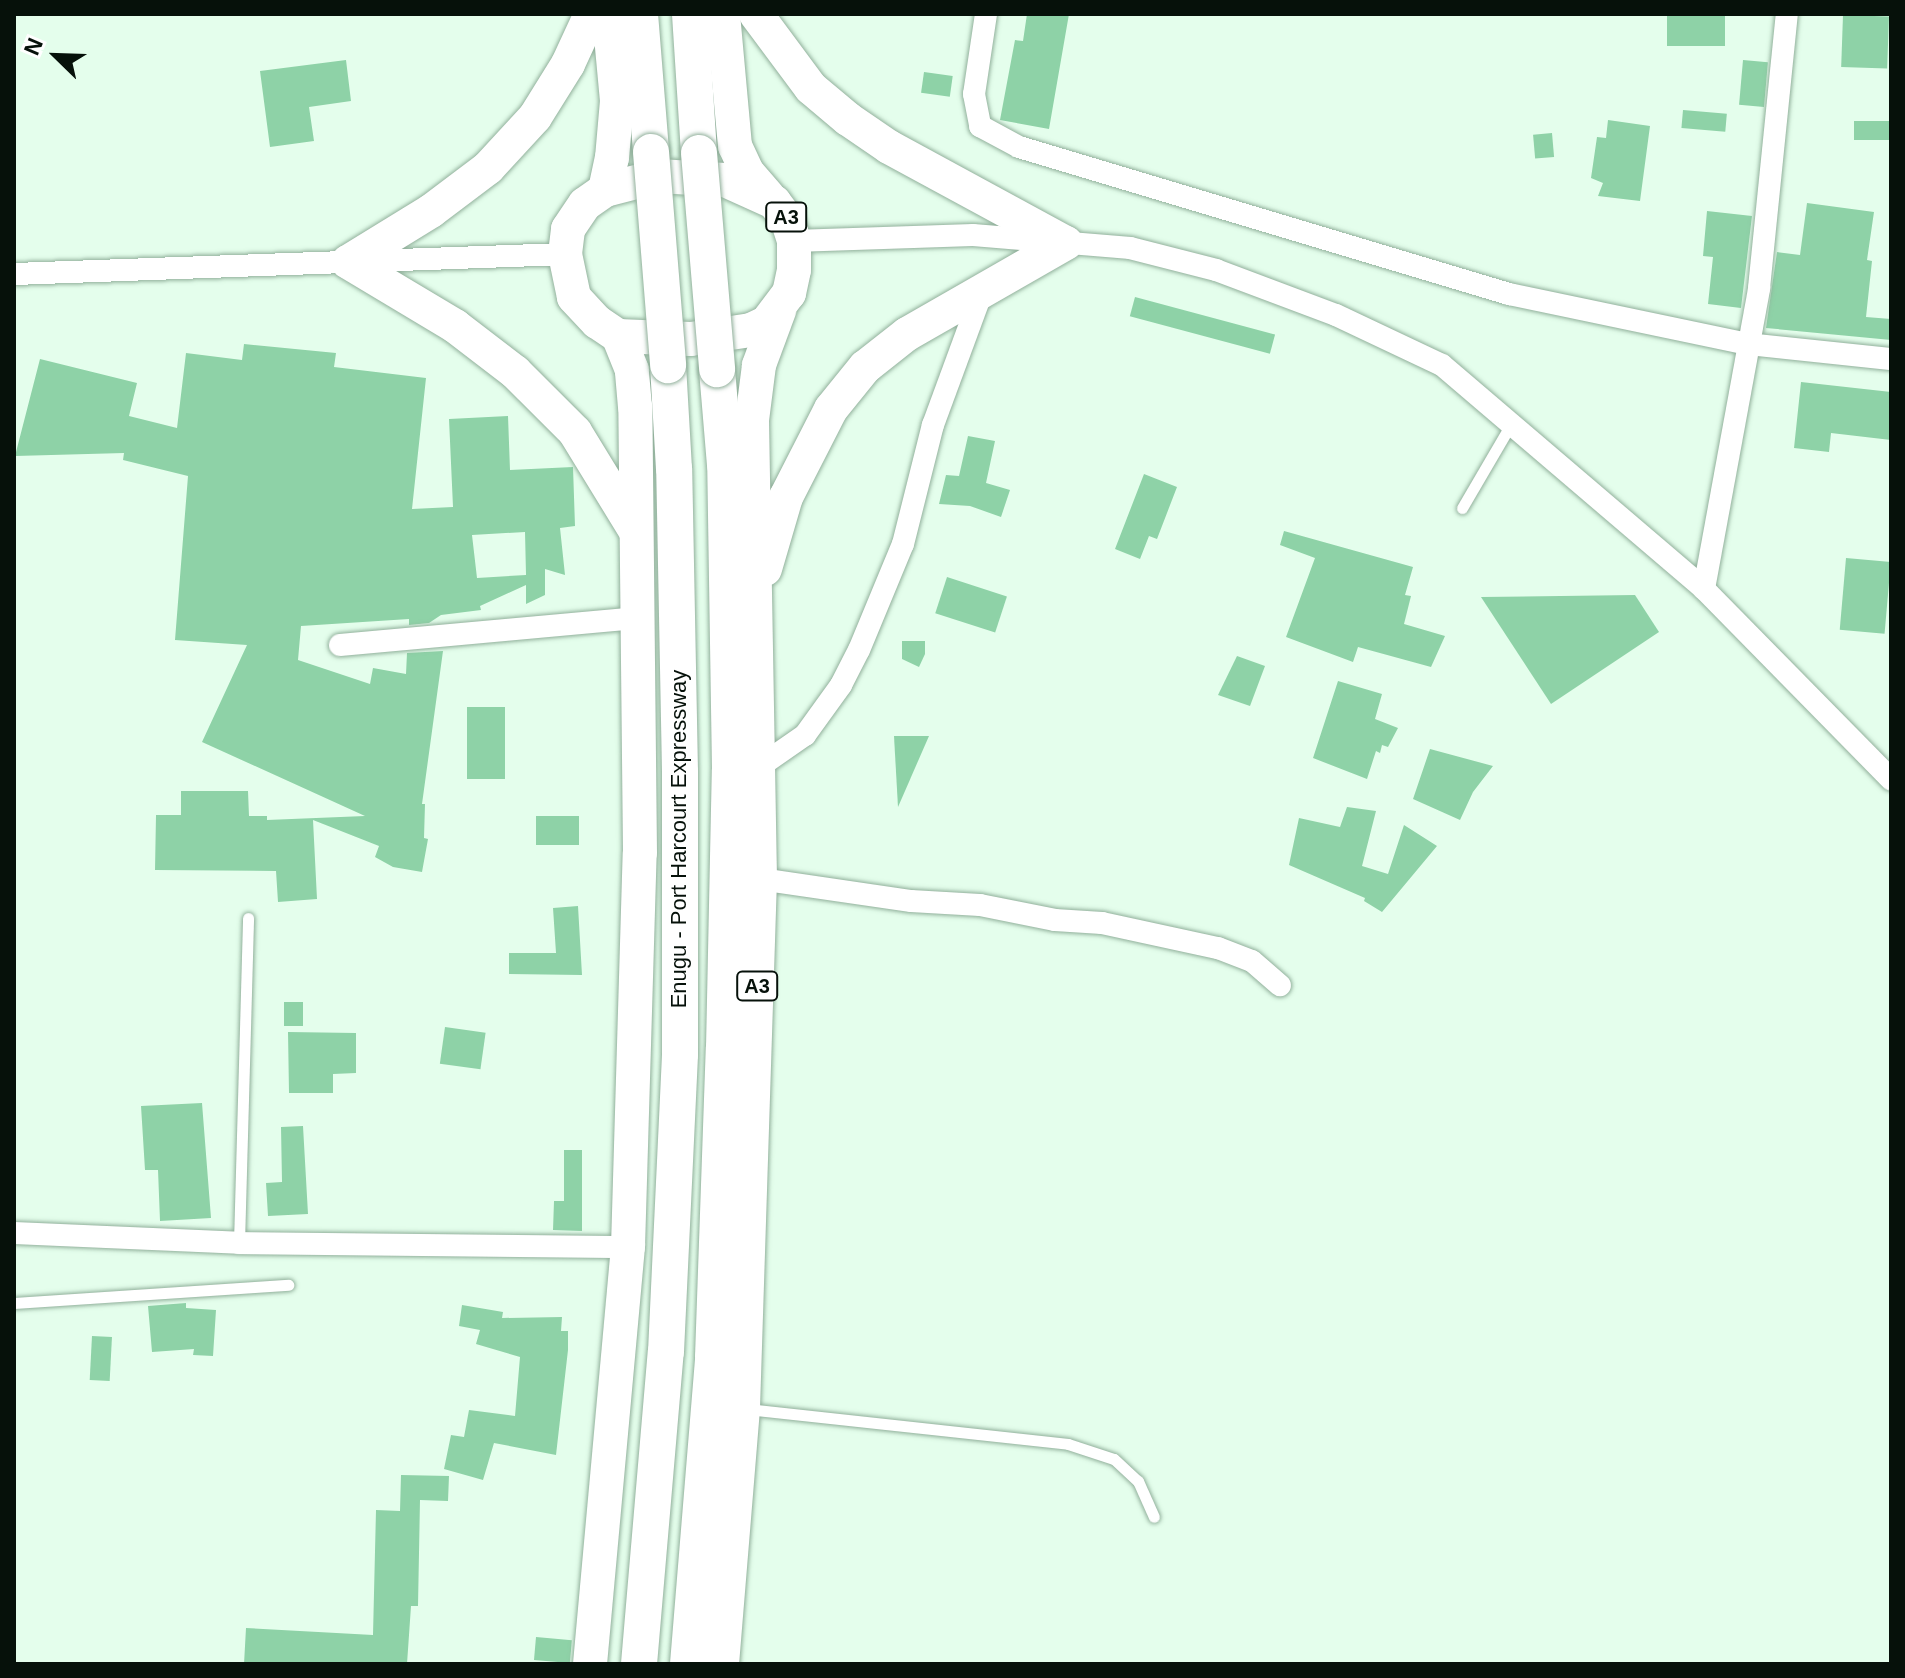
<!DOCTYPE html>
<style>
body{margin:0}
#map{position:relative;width:1905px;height:1678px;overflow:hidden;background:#e4feec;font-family:Arial,sans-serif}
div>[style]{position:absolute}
.building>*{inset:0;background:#8ed2a7;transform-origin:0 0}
.roads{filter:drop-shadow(0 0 2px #91b09b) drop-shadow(0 0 2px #91b09b)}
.service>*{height:11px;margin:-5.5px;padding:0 5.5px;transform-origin:5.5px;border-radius:5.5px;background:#fff}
.minor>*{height:22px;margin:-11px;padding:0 11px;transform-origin:11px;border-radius:11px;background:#fff}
.primary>*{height:34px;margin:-17px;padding:0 17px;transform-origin:17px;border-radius:17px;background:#fff}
.trunk>*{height:36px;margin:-18px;padding:0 18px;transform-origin:18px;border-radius:18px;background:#fff}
.bridges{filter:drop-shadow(0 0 2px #91b09b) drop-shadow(0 0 2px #91b09b)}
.trunk-bridge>*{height:36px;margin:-18px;padding:0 18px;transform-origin:18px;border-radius:18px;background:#fff}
span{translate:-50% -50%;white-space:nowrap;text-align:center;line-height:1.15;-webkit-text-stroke:6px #fff;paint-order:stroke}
.shield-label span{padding:2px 6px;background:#fff;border:2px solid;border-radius:6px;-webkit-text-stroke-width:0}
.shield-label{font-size:20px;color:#06110a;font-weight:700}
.street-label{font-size:22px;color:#06110a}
.frame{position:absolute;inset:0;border:16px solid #06110a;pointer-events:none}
.north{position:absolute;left:16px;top:16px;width:80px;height:80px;-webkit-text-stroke:6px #fff;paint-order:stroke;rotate:293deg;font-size:22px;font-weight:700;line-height:32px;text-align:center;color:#06110a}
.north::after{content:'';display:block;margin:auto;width:28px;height:36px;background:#06110a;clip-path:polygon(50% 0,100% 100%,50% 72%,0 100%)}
</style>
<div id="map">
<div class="building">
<div style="clip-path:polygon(1027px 14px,1069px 14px,1049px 129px,1000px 120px,1015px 40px,1023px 41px)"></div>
<div style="left:1667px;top:14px;width:58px;height:32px"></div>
<div style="left:1843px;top:15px;width:46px;height:52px;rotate:2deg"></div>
<div style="clip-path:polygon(346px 60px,351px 101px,309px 107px,314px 141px,270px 147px,260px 71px)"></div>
<div style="left:1743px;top:60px;width:25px;height:45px;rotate:5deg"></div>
<div style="left:924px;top:72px;width:29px;height:21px;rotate:8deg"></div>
<div style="left:1683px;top:110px;width:44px;height:18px;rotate:5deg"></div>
<div style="clip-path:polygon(1608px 120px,1650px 126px,1640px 201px,1598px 196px,1603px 183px,1591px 178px,1597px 137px,1606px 138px)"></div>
<div style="left:1854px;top:121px;width:37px;height:19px"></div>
<div style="left:1552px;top:133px;width:24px;height:19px;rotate:85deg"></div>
<div style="clip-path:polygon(1807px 203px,1874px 212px,1867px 260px,1872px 261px,1866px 317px,1891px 319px,1891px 340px,1766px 328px,1777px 252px,1800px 255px)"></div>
<div style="clip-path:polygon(1707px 211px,1752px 216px,1741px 308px,1708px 304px,1713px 257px,1703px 256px)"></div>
<div style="left:1135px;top:297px;width:145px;height:20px;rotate:15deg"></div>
<div style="clip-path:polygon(evenodd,244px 344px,336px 353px,334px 367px,426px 378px,412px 509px,453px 507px,449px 419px,508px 416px,510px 470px,573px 467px,575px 526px,560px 528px,565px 575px,545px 569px,545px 595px,526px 604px,526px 585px,480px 606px,481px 610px,441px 615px,429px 623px,409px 625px,409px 619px,301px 626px,298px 660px,370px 684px,373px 668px,406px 674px,407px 653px,443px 651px,422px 804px,425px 804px,424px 838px,428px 839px,422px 872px,393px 867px,375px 857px,379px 846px,313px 820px,317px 899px,278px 902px,276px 871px,155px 870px,156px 815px,181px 815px,181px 791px,248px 791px,249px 816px,267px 816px,267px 820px,365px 816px,202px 742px,247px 645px,175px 640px,188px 476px,123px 460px,124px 453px,15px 456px,40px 359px,137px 383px,129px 416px,177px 428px,186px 353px,242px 360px,244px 344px,525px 532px,526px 575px,477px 578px,472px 535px,525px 532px)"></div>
<div style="clip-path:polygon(1801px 382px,1891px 392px,1891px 440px,1831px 433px,1829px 452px,1794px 448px)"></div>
<div style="clip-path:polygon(968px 436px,995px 441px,986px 483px,1010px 490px,1001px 517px,970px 506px,939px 504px,946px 475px,959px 476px)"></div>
<div style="clip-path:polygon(1144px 474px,1177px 487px,1157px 539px,1149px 536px,1140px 559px,1115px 549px)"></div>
<div style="clip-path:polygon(1284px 531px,1413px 567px,1405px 595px,1411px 596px,1404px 624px,1445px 636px,1431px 667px,1358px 647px,1353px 662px,1286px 637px,1315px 558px,1280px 545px)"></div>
<div style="left:1846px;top:558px;width:45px;height:72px;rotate:5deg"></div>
<div style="left:947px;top:577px;width:63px;height:38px;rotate:18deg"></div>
<div style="clip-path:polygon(1635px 595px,1659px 632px,1551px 704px,1481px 597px)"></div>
<div style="clip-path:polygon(902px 641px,925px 641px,925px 654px,919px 667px,902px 659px)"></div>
<div style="clip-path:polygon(1237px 656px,1265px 666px,1250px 706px,1218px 695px)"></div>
<div style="clip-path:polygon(1338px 681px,1382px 694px,1375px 719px,1398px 728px,1388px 747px,1382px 745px,1380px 753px,1376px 751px,1367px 779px,1313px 758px)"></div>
<div style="left:467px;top:707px;width:38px;height:72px"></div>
<div style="clip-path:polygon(894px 736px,929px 736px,898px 807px)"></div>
<div style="clip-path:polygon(1430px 749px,1493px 766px,1473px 792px,1460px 820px,1413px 799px)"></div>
<div style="clip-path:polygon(1347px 807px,1376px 811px,1362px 866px,1388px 874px,1404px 825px,1437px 846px,1382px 912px,1364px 901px,1365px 898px,1289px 865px,1299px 818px,1340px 827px)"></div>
<div style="left:536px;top:816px;width:43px;height:29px"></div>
<div style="clip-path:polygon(578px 906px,582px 975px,509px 974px,509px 953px,556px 953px,553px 908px)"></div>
<div style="left:284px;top:1002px;width:19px;height:24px"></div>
<div style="left:445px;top:1027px;width:41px;height:37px;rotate:8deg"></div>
<div style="clip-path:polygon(288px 1032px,356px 1033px,356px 1073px,333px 1074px,333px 1093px,289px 1093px)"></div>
<div style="clip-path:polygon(202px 1103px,211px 1218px,160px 1221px,158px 1170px,145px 1170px,141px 1106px)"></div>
<div style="clip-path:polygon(303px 1126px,308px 1214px,268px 1216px,266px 1183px,282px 1182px,281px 1127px)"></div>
<div style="clip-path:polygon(564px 1150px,582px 1150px,582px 1231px,553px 1230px,554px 1201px,564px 1201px)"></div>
<div style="clip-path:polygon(186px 1303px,186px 1308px,216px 1310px,213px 1356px,193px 1355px,194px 1349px,152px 1352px,148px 1306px)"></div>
<div style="clip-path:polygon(462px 1305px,503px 1312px,502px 1318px,562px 1317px,561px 1331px,568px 1331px,568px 1350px,556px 1455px,494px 1443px,483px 1480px,444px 1469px,451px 1435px,464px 1437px,469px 1410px,515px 1416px,520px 1357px,476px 1344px,480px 1330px,459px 1326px)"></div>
<div style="left:92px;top:1336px;width:20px;height:44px;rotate:3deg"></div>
<div style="clip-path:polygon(401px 1475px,449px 1476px,448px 1501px,420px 1500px,418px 1606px,411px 1606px,407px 1664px,244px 1664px,246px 1628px,373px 1635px,376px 1510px,400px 1511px)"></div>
<div style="left:536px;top:1637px;width:36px;height:23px;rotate:5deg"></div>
</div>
<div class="roads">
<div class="service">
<div style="left:1462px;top:508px;width:97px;rotate:-59.7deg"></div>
<div style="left:239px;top:1243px;width:325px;rotate:-88.4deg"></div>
<div style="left:14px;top:1303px;width:275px;rotate:-3.8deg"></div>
<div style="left:747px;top:1409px;width:323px;rotate:6.2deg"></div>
<div style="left:1068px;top:1444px;width:48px;rotate:18.1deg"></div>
<div style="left:1114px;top:1459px;width:33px;rotate:43deg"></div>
<div style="left:1138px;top:1481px;width:39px;rotate:66deg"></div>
</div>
<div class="minor">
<div style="left:986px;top:14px;width:81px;rotate:98.5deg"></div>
<div style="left:974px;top:94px;width:33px;rotate:79deg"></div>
<div style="left:980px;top:126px;width:44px;rotate:28.3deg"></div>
<div style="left:1019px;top:147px;width:512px;rotate:16.7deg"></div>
<div style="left:1509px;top:294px;width:244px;rotate:11.8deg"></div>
<div style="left:1748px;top:344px;width:144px;rotate:6deg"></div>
<div style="left:794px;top:241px;width:179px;rotate:-1.9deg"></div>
<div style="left:973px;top:235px;width:158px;rotate:4.7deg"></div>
<div style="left:1130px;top:248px;width:89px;rotate:14.3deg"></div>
<div style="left:1216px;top:270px;width:128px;rotate:20.6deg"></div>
<div style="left:1336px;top:315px;width:117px;rotate:25.3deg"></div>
<div style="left:1442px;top:365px;width:345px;rotate:40.5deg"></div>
<div style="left:1704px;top:589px;width:267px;rotate:45.5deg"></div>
<div style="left:14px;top:274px;width:551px;rotate:-2.08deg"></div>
<div style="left:1704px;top:589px;width:306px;rotate:-79.6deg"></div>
<div style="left:1759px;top:288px;width:275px;rotate:-84.2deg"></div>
<div style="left:340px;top:645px;width:297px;rotate:-5.2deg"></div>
<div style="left:756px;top:769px;width:60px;rotate:-34.8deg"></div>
<div style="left:805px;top:735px;width:62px;rotate:-54.2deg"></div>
<div style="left:841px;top:685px;width:39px;rotate:-63deg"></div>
<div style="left:859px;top:650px;width:115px;rotate:-67.5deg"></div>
<div style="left:903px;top:544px;width:123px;rotate:-75.9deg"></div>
<div style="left:933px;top:425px;width:145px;rotate:-69.8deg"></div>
<div style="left:760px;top:879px;width:153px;rotate:8.3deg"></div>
<div style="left:911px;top:901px;width:69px;rotate:3.3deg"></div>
<div style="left:980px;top:905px;width:76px;rotate:11.3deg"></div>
<div style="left:1055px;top:920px;width:47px;rotate:3.7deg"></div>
<div style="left:1102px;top:923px;width:119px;rotate:12.2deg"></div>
<div style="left:1218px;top:948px;width:36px;rotate:21deg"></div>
<div style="left:1252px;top:961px;width:37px;rotate:41deg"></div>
<div style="left:14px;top:1233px;width:225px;rotate:2.5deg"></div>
<div style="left:239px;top:1243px;width:389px;rotate:0.6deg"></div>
</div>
<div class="primary">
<div style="left:591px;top:14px;width:55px;rotate:114.7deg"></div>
<div style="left:568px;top:64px;width:62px;rotate:121.9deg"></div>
<div style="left:535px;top:117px;width:69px;rotate:132.7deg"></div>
<div style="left:488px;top:168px;width:71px;rotate:143deg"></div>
<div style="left:431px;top:211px;width:97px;rotate:148.4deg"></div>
<div style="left:348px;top:262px;width:125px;rotate:30.9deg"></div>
<div style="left:455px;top:326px;width:76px;rotate:37.5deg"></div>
<div style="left:515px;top:372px;width:85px;rotate:45deg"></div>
<div style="left:575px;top:432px;width:115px;rotate:58.5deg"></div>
<div style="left:723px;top:14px;width:133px;rotate:84.8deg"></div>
<div style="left:735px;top:146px;width:29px;rotate:65deg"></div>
<div style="left:747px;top:172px;width:32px;rotate:49deg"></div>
<div style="left:756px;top:14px;width:92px;rotate:53.4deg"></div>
<div style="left:811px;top:88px;width:48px;rotate:40deg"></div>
<div style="left:848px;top:119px;width:50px;rotate:34.3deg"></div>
<div style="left:889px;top:147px;width:201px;rotate:28.5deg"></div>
<div style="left:1066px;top:243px;width:183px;rotate:150.2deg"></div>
<div style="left:907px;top:334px;width:53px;rotate:141.8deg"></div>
<div style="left:865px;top:367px;width:54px;rotate:129deg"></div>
<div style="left:831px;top:409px;width:99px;rotate:117.1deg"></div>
<div style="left:786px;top:497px;width:75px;rotate:106.3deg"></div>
<div style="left:659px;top:176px;width:66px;rotate:3.5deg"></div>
<div style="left:725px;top:180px;width:54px;rotate:24.2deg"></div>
<div style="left:774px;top:202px;width:21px;rotate:53deg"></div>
<div style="left:787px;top:219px;width:23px;rotate:72deg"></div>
<div style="left:794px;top:241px;width:29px;rotate:90deg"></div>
<div style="left:794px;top:270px;width:24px;rotate:102deg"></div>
<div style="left:789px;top:293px;width:38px;rotate:127deg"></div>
<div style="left:766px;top:323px;width:17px;rotate:155deg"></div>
<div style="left:751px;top:330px;width:61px;rotate:171.5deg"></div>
<div style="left:691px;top:339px;width:73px;rotate:-177.6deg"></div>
<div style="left:618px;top:336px;width:25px;rotate:-146deg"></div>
<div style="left:597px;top:322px;width:34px;rotate:-133deg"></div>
<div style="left:574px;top:297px;width:44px;rotate:-101.8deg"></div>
<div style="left:565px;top:254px;width:25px;rotate:-83deg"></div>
<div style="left:568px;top:229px;width:30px;rotate:-56deg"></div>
<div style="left:585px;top:204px;width:24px;rotate:-35deg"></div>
<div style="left:605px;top:190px;width:56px;rotate:-14.5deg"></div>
<div style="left:605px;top:190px;width:33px;rotate:-78deg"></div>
<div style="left:612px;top:158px;width:57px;rotate:-85deg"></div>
<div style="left:617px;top:101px;width:87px;rotate:-95.3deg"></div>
<div style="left:590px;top:1664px;width:419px;rotate:-84.8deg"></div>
<div style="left:628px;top:1247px;width:394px;rotate:-88.3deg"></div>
<div style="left:640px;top:853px;width:446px;rotate:-90.6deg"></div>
<div style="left:635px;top:407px;width:37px;rotate:-95deg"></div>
<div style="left:632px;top:370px;width:37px;rotate:-112deg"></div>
<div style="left:722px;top:1664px;width:257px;rotate:-85.3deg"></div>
<div style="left:743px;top:1408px;width:529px;rotate:-88.16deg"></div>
<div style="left:760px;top:879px;width:459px;rotate:-91deg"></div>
<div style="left:752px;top:420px;width:55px;rotate:-82.7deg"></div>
<div style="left:759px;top:365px;width:58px;rotate:-69.7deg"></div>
</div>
<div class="trunk">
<div style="left:640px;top:14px;width:138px;rotate:85.4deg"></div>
<div style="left:690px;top:14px;width:139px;rotate:86.3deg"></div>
<div style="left:639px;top:1664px;width:313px;rotate:-85.1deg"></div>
<div style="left:666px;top:1352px;width:298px;rotate:-87.3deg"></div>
<div style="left:680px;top:1054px;width:282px;rotate:-90deg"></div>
<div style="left:680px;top:772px;width:303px;rotate:-91.1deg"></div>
<div style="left:674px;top:469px;width:104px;rotate:-93.3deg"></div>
<div style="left:688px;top:1664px;width:308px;rotate:-85.3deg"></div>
<div style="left:713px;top:1357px;width:309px;rotate:-88deg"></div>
<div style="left:724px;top:1048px;width:278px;rotate:-88.8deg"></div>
<div style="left:730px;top:770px;width:305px;rotate:-90.9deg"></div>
<div style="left:725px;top:465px;width:96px;rotate:-94.8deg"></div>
</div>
</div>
<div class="bridges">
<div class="trunk-bridge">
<div style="left:651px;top:152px;width:214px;rotate:85.4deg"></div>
<div style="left:699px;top:153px;width:217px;rotate:85.2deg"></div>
</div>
</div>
<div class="shield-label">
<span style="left:786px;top:217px">A3</span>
<span style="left:757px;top:986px">A3</span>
</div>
<div class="street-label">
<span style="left:679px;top:839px;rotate:-90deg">Enugu - Port Harcourt Expressway</span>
</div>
<div class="frame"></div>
<div class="north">N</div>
</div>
